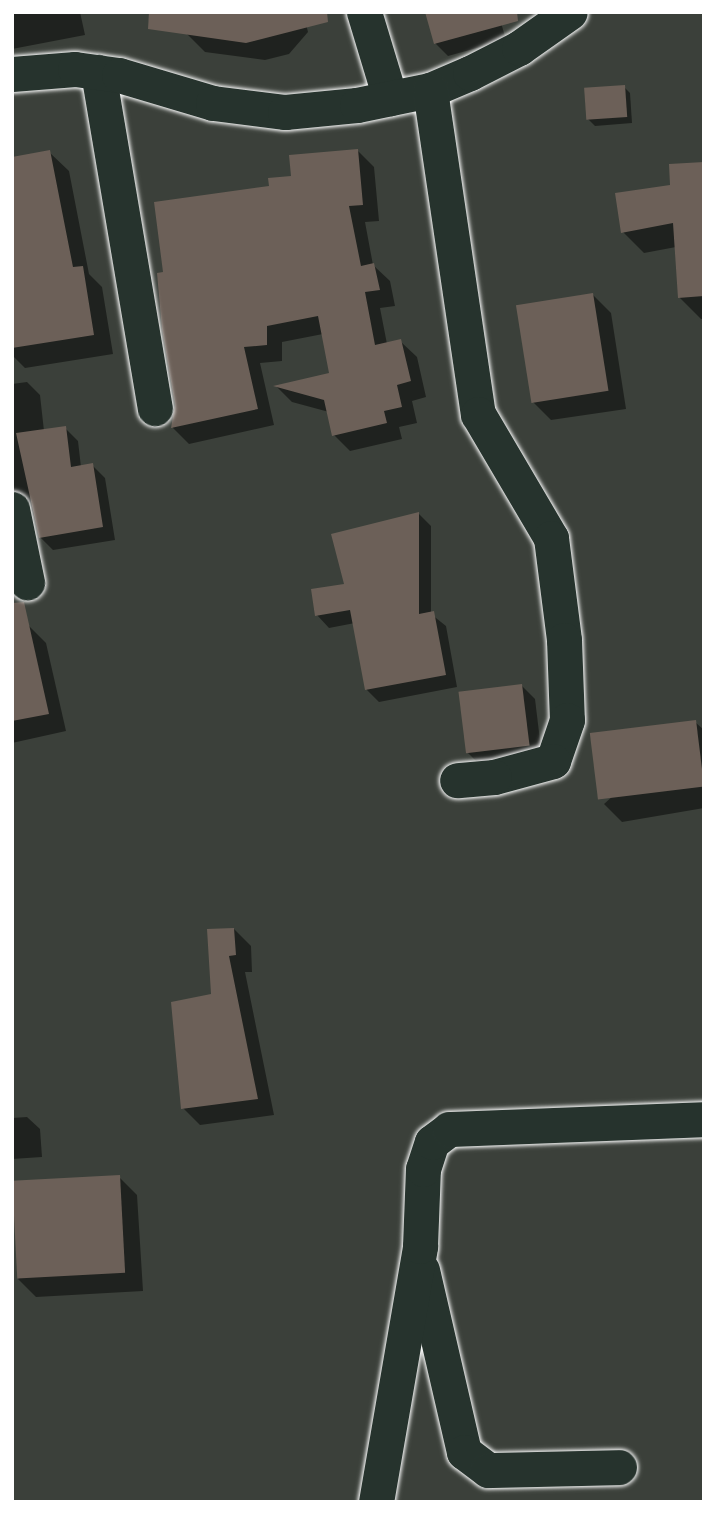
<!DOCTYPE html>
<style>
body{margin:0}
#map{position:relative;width:716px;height:1514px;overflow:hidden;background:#3b403a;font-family:"Gochi Hand",sans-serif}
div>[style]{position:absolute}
.shadow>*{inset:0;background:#0007}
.building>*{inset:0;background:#6c6058;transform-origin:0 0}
.roads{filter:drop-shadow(0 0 2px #fff) drop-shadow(0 0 2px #fff)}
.street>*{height:35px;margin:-17.5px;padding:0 17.5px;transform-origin:17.5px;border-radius:17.5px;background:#26332d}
span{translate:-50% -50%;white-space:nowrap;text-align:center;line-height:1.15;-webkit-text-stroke:6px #26332d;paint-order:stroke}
.frame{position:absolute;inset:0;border:14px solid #fff;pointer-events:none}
</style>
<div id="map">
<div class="shadow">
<div style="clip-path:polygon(12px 12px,80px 12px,85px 35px,12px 49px)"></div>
<div style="clip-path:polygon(303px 12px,308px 32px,289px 54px,265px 60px,205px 52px,187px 34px)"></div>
<div style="clip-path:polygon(498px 12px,506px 40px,448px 56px,435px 43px)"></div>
<div style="clip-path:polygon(624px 87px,630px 93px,632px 123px,595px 126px,588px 119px)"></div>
<div style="clip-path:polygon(358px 151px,374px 167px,379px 221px,365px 222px,373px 265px,390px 281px,395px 306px,380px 308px,387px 344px,400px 341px,417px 357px,426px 397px,412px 401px,417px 423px,399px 427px,402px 439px,350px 451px,334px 435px,329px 412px,292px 402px,277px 387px,331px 374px,323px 334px,282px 342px,282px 361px,260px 363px,274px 425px,189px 444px,173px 428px,177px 405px,165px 273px,271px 188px)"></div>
<div style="clip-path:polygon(49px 152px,69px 171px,89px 274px,102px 287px,113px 354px,25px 368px,12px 355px,12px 159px)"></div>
<div style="clip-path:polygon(704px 164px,704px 319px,701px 319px,680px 298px,676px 247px,644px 253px,623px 232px)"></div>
<div style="clip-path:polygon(593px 295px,611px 313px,626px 409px,551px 420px,533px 402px)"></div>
<div style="clip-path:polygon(27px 382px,40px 395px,44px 431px,65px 428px,78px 441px,81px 467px,92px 465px,105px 478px,115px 540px,53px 550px,40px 537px,30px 503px,22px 501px,12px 508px,12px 384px)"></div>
<div style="clip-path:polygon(419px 514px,431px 526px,431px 614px,446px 626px,457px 687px,379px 702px,367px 690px,355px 623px,329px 628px,317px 615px)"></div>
<div style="clip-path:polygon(28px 625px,46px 643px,66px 731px,12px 743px,12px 628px)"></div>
<div style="clip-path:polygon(522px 686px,535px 699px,542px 757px,480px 765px,467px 752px)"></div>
<div style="clip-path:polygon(695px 722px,704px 730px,704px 808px,622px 822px,604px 804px)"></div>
<div style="clip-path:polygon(234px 929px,251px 946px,252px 972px,245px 972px,274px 1115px,200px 1125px,183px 1108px)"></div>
<div style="clip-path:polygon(27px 1117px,40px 1129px,42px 1157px,12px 1159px,12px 1118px)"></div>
<div style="clip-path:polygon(119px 1177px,137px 1195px,143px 1291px,36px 1297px,18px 1279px)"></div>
</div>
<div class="building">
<div style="clip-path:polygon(149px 12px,327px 12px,328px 22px,246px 43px,148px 29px)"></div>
<div style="clip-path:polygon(425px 12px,517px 12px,518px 21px,434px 44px)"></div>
<div style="left:625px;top:85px;width:32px;height:41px;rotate:86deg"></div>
<div style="clip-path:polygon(358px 149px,363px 205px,349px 206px,361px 266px,374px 263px,380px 290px,365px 292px,375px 345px,401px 339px,411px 381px,397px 385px,402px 407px,384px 411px,387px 423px,332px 436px,324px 400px,273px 386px,329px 373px,318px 316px,267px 326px,267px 345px,244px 347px,258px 409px,171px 428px,175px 405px,162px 329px,157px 273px,163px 272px,154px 202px,269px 186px,268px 178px,291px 176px,289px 155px)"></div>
<div style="clip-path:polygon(50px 150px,73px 267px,83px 266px,94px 335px,12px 348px,12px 157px)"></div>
<div style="clip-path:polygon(704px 162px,704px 296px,678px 298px,673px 223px,621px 233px,615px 193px,670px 185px,669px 164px)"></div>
<div style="left:593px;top:293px;width:99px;height:78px;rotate:81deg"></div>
<div style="clip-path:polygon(66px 426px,71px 467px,93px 463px,103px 527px,39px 538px,16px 433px)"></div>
<div style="clip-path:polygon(419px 512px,419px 614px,434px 611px,446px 675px,365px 690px,350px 610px,315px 616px,311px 589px,344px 584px,331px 534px)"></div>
<div style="clip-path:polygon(24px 602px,49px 714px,12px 721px,12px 603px)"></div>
<div style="left:522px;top:684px;width:62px;height:64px;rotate:83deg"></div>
<div style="left:696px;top:720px;width:67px;height:107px;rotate:83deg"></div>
<div style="clip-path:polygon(234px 928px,236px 955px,229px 956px,258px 1099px,181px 1109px,171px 1002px,211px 994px,207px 929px)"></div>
<div style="left:120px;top:1175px;width:98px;height:108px;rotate:87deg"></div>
</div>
<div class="roads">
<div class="street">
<div style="left:364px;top:12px;width:90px;rotate:73.2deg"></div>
<div style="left:98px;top:72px;width:341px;rotate:80.4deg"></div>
<div style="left:12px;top:74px;width:63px;rotate:-4.5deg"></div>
<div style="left:75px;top:69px;width:44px;rotate:7.8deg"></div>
<div style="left:119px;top:75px;width:98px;rotate:16.6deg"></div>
<div style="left:213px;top:103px;width:73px;rotate:7.1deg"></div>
<div style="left:285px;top:112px;width:72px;rotate:-5.6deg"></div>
<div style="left:357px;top:105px;width:75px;rotate:-11.6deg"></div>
<div style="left:430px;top:90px;width:43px;rotate:-23deg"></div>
<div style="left:470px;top:73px;width:55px;rotate:-27deg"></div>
<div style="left:519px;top:48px;width:62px;rotate:-35.2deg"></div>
<div style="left:430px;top:90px;width:328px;rotate:81.6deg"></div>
<div style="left:478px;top:414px;width:144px;rotate:59.5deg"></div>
<div style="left:551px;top:538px;width:103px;rotate:82.7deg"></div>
<div style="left:564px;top:640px;width:80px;rotate:87.9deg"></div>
<div style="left:567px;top:720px;width:43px;rotate:108.9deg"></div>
<div style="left:553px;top:761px;width:61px;rotate:164.8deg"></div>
<div style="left:494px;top:777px;width:37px;rotate:175deg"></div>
<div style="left:12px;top:509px;width:75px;rotate:78.4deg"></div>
<div style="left:422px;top:1270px;width:187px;rotate:77deg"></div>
<div style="left:464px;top:1452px;width:30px;rotate:37deg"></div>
<div style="left:488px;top:1470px;width:131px;rotate:-1.3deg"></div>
<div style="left:376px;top:1502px;width:260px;rotate:-80.2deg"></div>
<div style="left:420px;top:1246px;width:77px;rotate:-87.8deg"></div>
<div style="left:423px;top:1169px;width:28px;rotate:-72deg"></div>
<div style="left:432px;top:1142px;width:21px;rotate:-37deg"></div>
<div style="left:449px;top:1129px;width:255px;rotate:-2.2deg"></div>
</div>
</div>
<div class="frame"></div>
</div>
